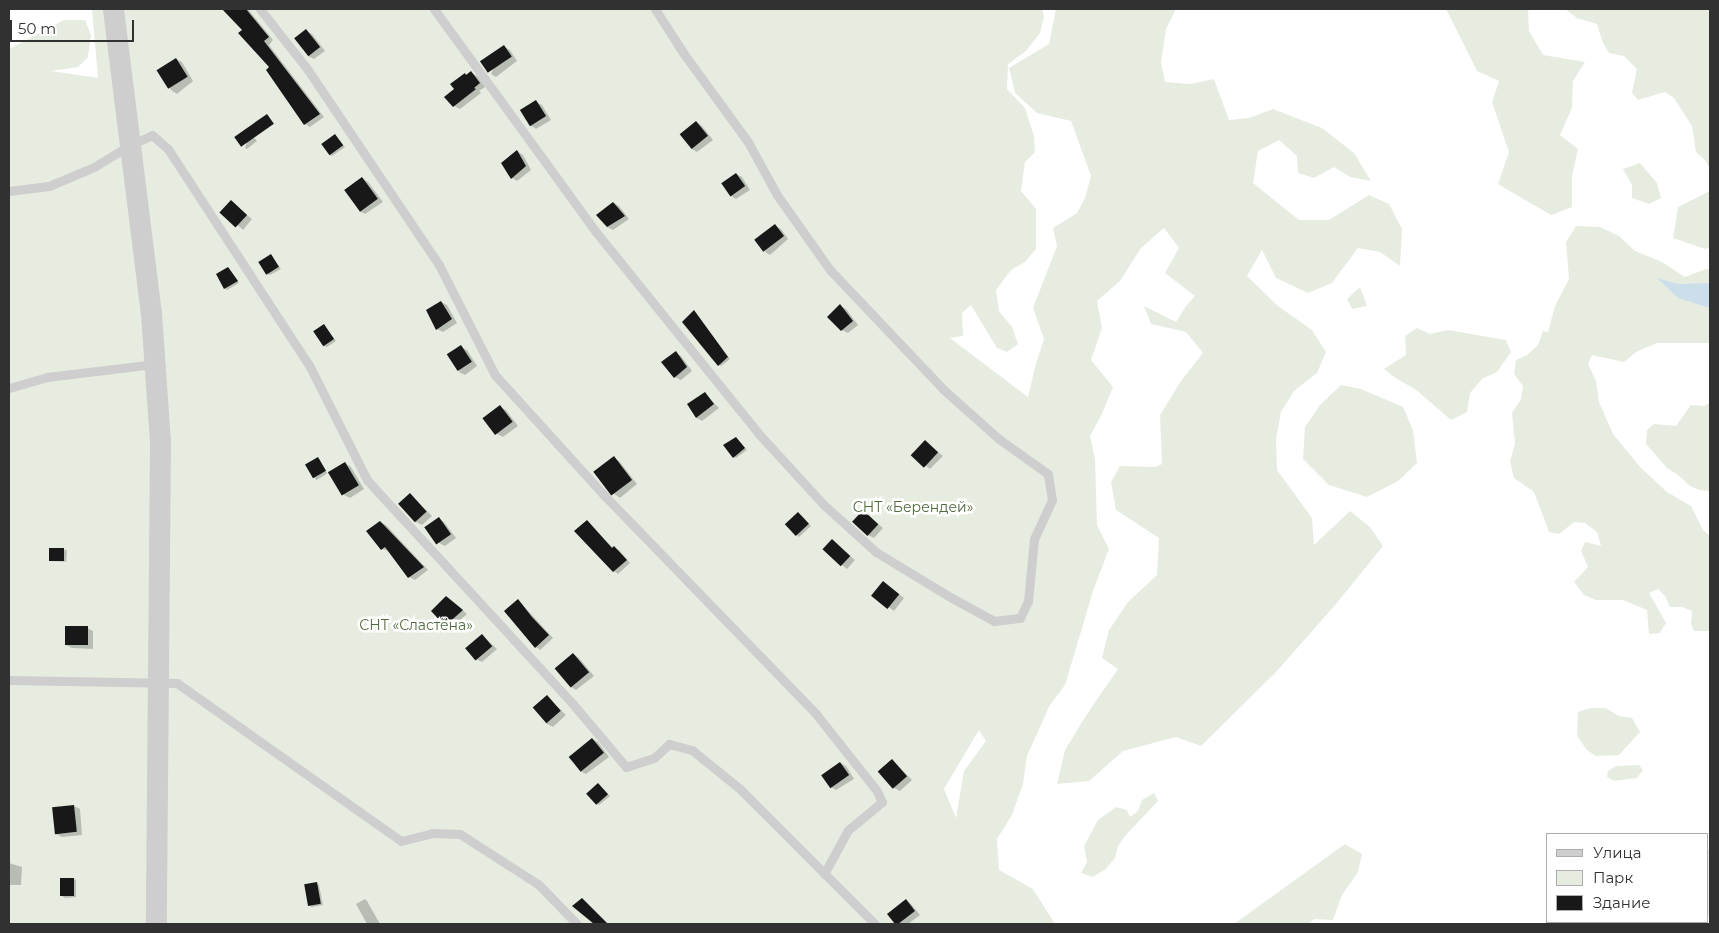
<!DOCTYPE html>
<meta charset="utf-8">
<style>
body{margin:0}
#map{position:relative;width:1719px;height:933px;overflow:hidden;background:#fff;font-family:Montserrat,sans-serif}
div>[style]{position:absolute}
.green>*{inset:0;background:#e6ede0;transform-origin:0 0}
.water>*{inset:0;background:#cddeeb}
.shadow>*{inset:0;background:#0003;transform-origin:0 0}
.building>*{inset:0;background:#181818;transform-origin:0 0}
.service>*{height:9px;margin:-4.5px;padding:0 4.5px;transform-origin:4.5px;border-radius:4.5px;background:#cecece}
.tertiary>*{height:21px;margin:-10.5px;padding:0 10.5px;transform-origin:10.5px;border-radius:10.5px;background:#cecece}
span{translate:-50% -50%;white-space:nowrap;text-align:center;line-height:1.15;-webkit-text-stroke:5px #fff;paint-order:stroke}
.park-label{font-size:14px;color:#516b40}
.frame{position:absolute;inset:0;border:10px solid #313131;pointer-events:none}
.legend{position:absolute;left:1546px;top:833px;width:162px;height:90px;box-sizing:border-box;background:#fff;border:1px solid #adadad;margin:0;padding:6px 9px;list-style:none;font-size:15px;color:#313131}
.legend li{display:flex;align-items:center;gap:10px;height:25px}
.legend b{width:25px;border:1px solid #adadad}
.scale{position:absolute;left:10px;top:20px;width:124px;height:22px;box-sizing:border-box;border:2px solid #313131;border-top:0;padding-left:6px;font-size:15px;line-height:18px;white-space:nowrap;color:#313131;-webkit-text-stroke:4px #fff;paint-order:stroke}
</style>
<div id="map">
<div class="green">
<div style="clip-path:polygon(evenodd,92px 9px,1042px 9px,1044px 17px,1040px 33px,1026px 51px,1008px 64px,1007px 89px,1025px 108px,1034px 136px,1035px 152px,1025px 162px,1021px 191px,1036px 209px,1036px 249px,1025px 262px,1011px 270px,996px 290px,999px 311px,1012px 327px,1018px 344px,1007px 352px,997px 348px,971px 305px,962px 313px,963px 336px,950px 338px,1028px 397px,1035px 367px,1044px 339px,1033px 308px,1057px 246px,1053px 228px,1077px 213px,1085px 198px,1091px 176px,1071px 121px,1037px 113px,1015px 93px,1009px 68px,1049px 44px,1056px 9px,1176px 9px,1166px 29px,1161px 62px,1165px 82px,1190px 84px,1214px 79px,1229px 120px,1249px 118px,1273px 109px,1322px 128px,1354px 153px,1371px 181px,1350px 177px,1334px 167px,1314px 178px,1298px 173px,1297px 156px,1279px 140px,1258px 151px,1253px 183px,1299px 220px,1329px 220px,1369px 195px,1389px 204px,1402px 229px,1400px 266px,1380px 252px,1358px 248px,1332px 283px,1308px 293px,1276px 278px,1262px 250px,1247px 276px,1278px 306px,1312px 330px,1326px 352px,1317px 373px,1294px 391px,1281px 412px,1276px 439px,1277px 470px,1312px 518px,1314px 545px,1350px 511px,1370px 527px,1383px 546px,1336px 604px,1277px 671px,1201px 746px,1176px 737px,1123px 751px,1089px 781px,1057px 784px,1065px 750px,1087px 714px,1118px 669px,1102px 658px,1109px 630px,1128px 602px,1157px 575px,1159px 538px,1116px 510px,1111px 482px,1120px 466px,1155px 467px,1162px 464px,1160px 415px,1181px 381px,1203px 353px,1186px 332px,1151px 324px,1144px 306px,1176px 322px,1186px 306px,1195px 296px,1165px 273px,1179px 248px,1164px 228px,1141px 248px,1120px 281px,1097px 301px,1102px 328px,1091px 360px,1113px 387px,1101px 416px,1090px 436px,1095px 459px,1097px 525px,1109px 549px,1093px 591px,1065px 685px,1050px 705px,1027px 756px,1023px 784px,1012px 815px,997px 839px,999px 870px,1033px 889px,1055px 924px,9px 924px,9px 49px,64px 20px,85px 20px,91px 35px,88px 57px,78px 67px,51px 71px,98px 78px,92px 9px,979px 730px,986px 741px,964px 771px,956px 818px,944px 789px,979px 730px)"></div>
<div style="clip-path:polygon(1446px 9px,1528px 9px,1529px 31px,1543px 55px,1585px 62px,1573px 81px,1572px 108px,1560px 135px,1578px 149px,1572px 176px,1572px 207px,1551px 215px,1498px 184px,1509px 152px,1492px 102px,1499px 81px,1477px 71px)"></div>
<div style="clip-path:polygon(1565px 9px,1710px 9px,1710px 169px,1705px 160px,1696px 152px,1692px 126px,1674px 98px,1665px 92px,1638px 100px,1632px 93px,1637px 69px,1624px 56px,1609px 53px,1603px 43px,1597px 24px,1577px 18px)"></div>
<div style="clip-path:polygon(1640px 163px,1657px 183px,1661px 198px,1649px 204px,1632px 198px,1632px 185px,1623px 169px)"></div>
<div style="clip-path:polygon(1710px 191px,1710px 247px,1705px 249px,1673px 238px,1678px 207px)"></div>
<div style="clip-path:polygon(1576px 226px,1600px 227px,1619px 236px,1635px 251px,1662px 262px,1685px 277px,1706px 269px,1710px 270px,1710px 343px,1657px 343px,1636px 352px,1624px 362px,1592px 355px,1588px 364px,1596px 381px,1599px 402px,1613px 434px,1641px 468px,1667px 492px,1691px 506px,1703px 530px,1710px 536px,1710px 630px,1707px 631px,1694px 631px,1691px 624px,1692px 611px,1682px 607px,1670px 607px,1665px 596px,1658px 589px,1649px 593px,1666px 623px,1660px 633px,1649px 634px,1647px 610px,1623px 600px,1596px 600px,1584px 595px,1574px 582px,1588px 567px,1581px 551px,1585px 542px,1601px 546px,1597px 532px,1585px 523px,1574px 522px,1559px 534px,1549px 532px,1534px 492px,1514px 478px,1510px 461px,1515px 444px,1512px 413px,1521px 399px,1523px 386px,1514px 374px,1516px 360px,1527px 355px,1538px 345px,1543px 331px,1548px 332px,1555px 306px,1569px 279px,1566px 242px)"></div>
<div style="clip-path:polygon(1360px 287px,1367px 306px,1352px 309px,1347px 299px)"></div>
<div style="clip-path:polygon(1417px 328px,1430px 334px,1448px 330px,1506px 340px,1511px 352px,1497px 372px,1482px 379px,1470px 393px,1467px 412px,1451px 420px,1415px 389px,1397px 379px,1384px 369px,1406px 355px,1405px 336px)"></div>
<div style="clip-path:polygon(1341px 385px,1361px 389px,1403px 407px,1413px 430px,1417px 463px,1398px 481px,1367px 497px,1329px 485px,1303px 459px,1305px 427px,1320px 405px)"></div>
<div style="clip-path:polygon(1710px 403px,1710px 491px,1699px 490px,1690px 486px,1678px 475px,1667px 468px,1646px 444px,1647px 430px,1654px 424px,1676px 426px,1691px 405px,1704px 406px)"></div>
<div style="clip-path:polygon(1591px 708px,1605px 708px,1619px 716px,1632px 718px,1640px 732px,1619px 755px,1596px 756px,1587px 750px,1577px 736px,1578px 712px)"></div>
<div style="clip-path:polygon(1639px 765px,1643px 770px,1637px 778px,1614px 781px,1607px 777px,1608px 771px,1616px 766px)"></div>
<div style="clip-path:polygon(1154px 793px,1158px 801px,1125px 836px,1118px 846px,1115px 858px,1106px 869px,1093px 877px,1081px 873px,1087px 862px,1084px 846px,1098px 820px,1116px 807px,1127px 810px,1130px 817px,1138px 811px,1142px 800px)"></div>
<div style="clip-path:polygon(1345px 844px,1362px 854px,1358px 872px,1342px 895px,1333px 920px,1314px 919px,1309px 924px,1234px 924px)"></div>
<div style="left:1710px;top:850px;width:65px;height:4px;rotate:90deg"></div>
</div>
<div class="water">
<div style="clip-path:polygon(1657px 278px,1678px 284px,1710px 283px,1710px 308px,1678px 298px)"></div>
</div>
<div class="shadow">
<div style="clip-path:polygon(224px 9px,248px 9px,273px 40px,269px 45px,324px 117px,310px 127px,305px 124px,267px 70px,271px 67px,244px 30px)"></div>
<div style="clip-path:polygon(306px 31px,312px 34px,325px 51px,314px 59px,308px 56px)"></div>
<div style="clip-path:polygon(504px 47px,510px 50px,517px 61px,496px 77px,491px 74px)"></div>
<div style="clip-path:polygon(176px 59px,182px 62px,193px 81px,177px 94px,171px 90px,158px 71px)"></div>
<div style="clip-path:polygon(472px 73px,477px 76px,485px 87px,479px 91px,481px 93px,460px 109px,454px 106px,465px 74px,468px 76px)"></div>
<div style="clip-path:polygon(536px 102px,542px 105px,551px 120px,536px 129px,530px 125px)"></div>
<div style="clip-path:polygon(696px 122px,702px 126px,713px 140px,697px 152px,692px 149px)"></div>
<div style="clip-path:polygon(250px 133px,257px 141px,247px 149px,245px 148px)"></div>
<div style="clip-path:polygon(335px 136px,345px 147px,332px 156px,329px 154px)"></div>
<div style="clip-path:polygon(517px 151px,523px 155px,531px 170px,517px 181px,512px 178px)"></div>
<div style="clip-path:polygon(736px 174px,742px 177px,750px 190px,736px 199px,731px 196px)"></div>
<div style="clip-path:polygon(363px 179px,368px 182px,383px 202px,365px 214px,359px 211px)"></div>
<div style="left:231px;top:202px;width:27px;height:14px;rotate:39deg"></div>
<div style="clip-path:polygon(614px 203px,619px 206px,629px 219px,613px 230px,607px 227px)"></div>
<div style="clip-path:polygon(775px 226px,781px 229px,788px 239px,770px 255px,765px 252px)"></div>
<div style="clip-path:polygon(271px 256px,281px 269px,270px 275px,267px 274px)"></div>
<div style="clip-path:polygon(229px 268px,239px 283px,227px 290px,225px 288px)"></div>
<div style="clip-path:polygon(441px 302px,447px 305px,457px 323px,443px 332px,437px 329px)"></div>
<div style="clip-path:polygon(840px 306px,846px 309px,858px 325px,848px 333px,842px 330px)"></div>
<div style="clip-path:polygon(694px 311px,730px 359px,721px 366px,719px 365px)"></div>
<div style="clip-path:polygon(324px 326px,336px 341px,327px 347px,324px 346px)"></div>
<div style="clip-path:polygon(461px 347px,467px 350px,477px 366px,465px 375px,459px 372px)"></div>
<div style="clip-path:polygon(676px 353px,681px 356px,692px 371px,681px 380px,675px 377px)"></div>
<div style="clip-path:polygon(705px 394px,719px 408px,702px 421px,697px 418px,688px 404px)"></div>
<div style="clip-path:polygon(500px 407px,506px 410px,518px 426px,503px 437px,497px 434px)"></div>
<div style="clip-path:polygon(736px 438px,747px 450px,736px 458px,734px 457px)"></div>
<div style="clip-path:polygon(925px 442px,943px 456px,930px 469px,913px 456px)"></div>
<div style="clip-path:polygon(614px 458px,619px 461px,637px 484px,620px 498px,614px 494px)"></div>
<div style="left:318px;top:459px;width:17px;height:13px;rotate:57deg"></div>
<div style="clip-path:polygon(345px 463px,351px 467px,364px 489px,350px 498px,344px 495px,331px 474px)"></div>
<div style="clip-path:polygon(410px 495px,432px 516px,422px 525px,416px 522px)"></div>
<div style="clip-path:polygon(863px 512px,883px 528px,874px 538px,868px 535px)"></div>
<div style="clip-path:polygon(801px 515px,811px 526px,799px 537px,787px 525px)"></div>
<div style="clip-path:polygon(439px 519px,444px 522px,456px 538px,445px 546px,439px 543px)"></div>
<div style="clip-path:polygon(380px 522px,386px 525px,428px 570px,415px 580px,409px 577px,389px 551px,382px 549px)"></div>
<div style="clip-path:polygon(588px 522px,613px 548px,619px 550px,630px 563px,618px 574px,614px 571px)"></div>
<div style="clip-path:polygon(832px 541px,855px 560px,847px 569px,842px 565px)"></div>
<div style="left:50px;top:549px;width:17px;height:12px;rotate:3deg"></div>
<div style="clip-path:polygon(888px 586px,904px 598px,894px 611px,873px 596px)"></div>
<div style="clip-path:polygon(452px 601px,467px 614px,451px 628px,446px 625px)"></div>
<div style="clip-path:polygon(519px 601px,553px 638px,540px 650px,536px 647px)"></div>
<div style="clip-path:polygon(87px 628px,93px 631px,93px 649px,72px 648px,66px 645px)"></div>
<div style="clip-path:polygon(482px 635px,497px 649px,482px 662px,476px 659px)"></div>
<div style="clip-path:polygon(573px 654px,579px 658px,594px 676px,576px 690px,571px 687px)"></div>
<div style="clip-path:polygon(547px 697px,566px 715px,553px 727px,547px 724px,535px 708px)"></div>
<div style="clip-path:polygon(592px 739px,598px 742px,609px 757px,586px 774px,580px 771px)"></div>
<div style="clip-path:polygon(892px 760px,912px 780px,900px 791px,894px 788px)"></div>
<div style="clip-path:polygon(840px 763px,846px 766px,854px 779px,836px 790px,831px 787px)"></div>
<div style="clip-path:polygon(598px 784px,610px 796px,599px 805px,597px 804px)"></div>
<div style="clip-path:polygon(74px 806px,80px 809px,82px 835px,62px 837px,56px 834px,54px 808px)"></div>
<div style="clip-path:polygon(9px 863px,22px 867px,21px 885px,9px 885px)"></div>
<div style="clip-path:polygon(74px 879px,76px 880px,76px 897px,65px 898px,62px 896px)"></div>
<div style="clip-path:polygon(316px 883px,319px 885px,323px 905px,312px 907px,310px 906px)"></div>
<div style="clip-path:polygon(365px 899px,367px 901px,380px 924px,367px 924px,356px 904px)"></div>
<div style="clip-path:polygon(906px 901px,911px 904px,920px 915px,908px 924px,896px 924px,889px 914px)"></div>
</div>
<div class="building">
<div style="clip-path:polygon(222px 9px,246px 9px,269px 37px,264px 41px,320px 114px,304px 125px,266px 70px,269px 67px,238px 33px,242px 30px)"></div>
<div style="left:306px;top:29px;width:23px;height:15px;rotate:52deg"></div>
<div style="left:504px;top:45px;width:14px;height:29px;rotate:56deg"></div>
<div style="left:176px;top:58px;width:22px;height:23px;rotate:58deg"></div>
<div style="clip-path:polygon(471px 71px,480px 83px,474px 88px,476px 89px,453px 107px,444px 97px,454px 89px,450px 84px,465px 73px,466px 75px)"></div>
<div style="left:536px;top:100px;width:19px;height:19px;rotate:58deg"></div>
<div style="left:267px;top:114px;width:12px;height:40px;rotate:55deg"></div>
<div style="left:696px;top:121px;width:19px;height:21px;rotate:51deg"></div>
<div style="left:335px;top:134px;width:14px;height:17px;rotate:54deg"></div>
<div style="clip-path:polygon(517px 150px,526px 166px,511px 179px,501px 163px)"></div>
<div style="left:736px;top:173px;width:16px;height:18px;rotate:55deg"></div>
<div style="left:362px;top:177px;width:27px;height:22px;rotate:54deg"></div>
<div style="left:231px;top:200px;width:22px;height:17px;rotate:43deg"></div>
<div style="clip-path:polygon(613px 202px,625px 216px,607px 227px,596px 215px)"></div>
<div style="left:775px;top:224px;width:15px;height:26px;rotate:53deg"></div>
<div style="left:271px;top:254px;width:15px;height:15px;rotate:58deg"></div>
<div style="clip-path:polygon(228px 267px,238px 281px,224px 289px,216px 274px)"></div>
<div style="clip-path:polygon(441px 301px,452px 319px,436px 330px,426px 310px)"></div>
<div style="clip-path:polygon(840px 304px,853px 321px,841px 331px,827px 317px)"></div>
<div style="clip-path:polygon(694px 310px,728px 357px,718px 366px,682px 322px)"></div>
<div style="left:324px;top:324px;width:18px;height:13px;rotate:56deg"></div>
<div style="left:461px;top:345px;width:20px;height:17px;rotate:57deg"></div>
<div style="clip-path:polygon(676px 351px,687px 367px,674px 378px,661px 362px)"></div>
<div style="clip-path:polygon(705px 392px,714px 404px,696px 418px,687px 404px)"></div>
<div style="left:500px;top:405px;width:21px;height:22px;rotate:53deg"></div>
<div style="clip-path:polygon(736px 437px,745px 448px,733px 458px,723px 445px)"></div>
<div style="left:925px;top:440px;width:18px;height:21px;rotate:43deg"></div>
<div style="left:614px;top:456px;width:30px;height:26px;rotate:53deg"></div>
<div style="left:318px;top:457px;width:16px;height:15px;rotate:60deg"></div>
<div style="left:345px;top:462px;width:27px;height:20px;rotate:59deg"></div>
<div style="left:410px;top:493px;width:25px;height:16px;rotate:48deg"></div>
<div style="left:863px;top:510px;width:21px;height:16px;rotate:43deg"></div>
<div style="left:798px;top:512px;width:16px;height:18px;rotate:47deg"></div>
<div style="left:439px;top:517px;width:21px;height:18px;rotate:55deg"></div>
<div style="clip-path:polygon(587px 520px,612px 548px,614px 546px,627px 560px,613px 572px,574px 531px)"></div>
<div style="clip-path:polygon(380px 521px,424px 567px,408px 578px,385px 547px,381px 550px,366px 531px)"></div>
<div style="left:832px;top:539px;width:25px;height:14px;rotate:43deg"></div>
<div style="left:49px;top:548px;width:15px;height:13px"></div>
<div style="left:883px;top:581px;width:21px;height:19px;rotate:39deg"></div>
<div style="clip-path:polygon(446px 596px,463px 610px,445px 626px,431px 611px)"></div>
<div style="clip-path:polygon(518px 599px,532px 617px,549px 635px,535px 648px,504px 611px)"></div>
<div style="left:65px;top:626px;width:23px;height:19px"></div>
<div style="left:482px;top:634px;width:16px;height:22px;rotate:50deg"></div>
<div style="left:573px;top:653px;width:25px;height:24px;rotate:50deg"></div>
<div style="left:547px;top:695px;width:21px;height:19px;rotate:49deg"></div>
<div style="left:592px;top:738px;width:19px;height:30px;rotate:51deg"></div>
<div style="left:892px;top:759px;width:23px;height:19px;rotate:49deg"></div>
<div style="left:840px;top:762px;width:16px;height:23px;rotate:55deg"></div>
<div style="left:598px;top:783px;width:15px;height:16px;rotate:48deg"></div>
<div style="left:74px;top:805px;width:27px;height:22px;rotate:84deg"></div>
<div style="left:74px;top:878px;width:18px;height:14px;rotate:90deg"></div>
<div style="left:317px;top:882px;width:22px;height:13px;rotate:80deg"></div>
<div style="clip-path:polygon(582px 898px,608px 924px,594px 924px,572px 906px)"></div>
<div style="clip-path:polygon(906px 899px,915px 911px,898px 924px,895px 924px,887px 914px)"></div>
</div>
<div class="service">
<div style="left:260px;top:9px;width:78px;rotate:51.8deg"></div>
<div style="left:308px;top:70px;width:235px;rotate:56.1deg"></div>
<div style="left:439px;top:265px;width:123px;rotate:63deg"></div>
<div style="left:495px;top:375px;width:159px;rotate:47.8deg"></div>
<div style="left:602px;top:493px;width:308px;rotate:45.9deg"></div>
<div style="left:816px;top:714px;width:98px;rotate:51.6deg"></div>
<div style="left:877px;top:791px;width:12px;rotate:66deg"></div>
<div style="left:882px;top:802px;width:44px;rotate:140.5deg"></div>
<div style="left:848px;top:830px;width:50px;rotate:118.6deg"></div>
<div style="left:434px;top:9px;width:276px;rotate:54deg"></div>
<div style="left:596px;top:232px;width:258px;rotate:51.1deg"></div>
<div style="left:758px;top:433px;width:96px;rotate:47.5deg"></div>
<div style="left:823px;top:504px;width:72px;rotate:42.2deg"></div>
<div style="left:876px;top:552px;width:89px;rotate:31.2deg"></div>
<div style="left:952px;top:598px;width:48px;rotate:28.7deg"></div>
<div style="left:994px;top:621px;width:26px;rotate:-7deg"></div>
<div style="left:1020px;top:618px;width:19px;rotate:-65deg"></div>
<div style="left:1028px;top:601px;width:62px;rotate:-84.5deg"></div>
<div style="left:1034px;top:539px;width:43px;rotate:-65.2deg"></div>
<div style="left:1052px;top:500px;width:26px;rotate:-99deg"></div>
<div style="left:1048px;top:474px;width:60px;rotate:-144.5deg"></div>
<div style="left:999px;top:439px;width:74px;rotate:-138.3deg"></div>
<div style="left:944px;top:390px;width:166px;rotate:-133.5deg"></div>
<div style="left:830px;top:270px;width:92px;rotate:-125.2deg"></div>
<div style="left:777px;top:195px;width:60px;rotate:-118.7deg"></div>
<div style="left:748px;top:142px;width:109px;rotate:-126deg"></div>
<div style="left:684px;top:54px;width:54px;rotate:-122.8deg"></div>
<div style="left:9px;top:191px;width:40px;rotate:-7.1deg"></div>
<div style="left:49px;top:186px;width:49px;rotate:-22.9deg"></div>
<div style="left:94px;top:167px;width:42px;rotate:-31.4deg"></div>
<div style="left:130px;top:145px;width:24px;rotate:-24deg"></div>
<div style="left:152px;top:135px;width:21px;rotate:41deg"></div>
<div style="left:168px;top:149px;width:258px;rotate:56.9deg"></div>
<div style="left:309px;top:365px;width:129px;rotate:63.2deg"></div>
<div style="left:367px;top:480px;width:303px;rotate:47.4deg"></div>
<div style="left:572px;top:703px;width:84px;rotate:49.8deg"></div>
<div style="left:626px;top:767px;width:29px;rotate:-18deg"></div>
<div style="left:654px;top:758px;width:21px;rotate:-43deg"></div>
<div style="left:669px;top:744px;width:24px;rotate:15deg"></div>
<div style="left:692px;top:750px;width:62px;rotate:39.1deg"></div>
<div style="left:740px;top:789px;width:191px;rotate:45deg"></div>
<div style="left:9px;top:388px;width:40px;rotate:-16deg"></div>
<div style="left:47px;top:377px;width:109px;rotate:-6.9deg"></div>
<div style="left:9px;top:680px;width:168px;rotate:1deg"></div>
<div style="left:177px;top:683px;width:274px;rotate:35.2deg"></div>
<div style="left:401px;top:841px;width:32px;rotate:-14deg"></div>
<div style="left:432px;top:833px;width:28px;rotate:2deg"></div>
<div style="left:460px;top:834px;width:93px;rotate:32.7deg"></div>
<div style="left:538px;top:884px;width:56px;rotate:45.7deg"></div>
</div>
<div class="tertiary">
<div style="left:113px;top:9px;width:306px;rotate:82.9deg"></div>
<div style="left:151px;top:313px;width:129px;rotate:86deg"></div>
<div style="left:160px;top:442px;width:482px;rotate:90.5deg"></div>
</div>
<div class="park-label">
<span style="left:913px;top:507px">СНТ «Берендей»</span>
<span style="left:416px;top:625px">СНТ «Сластёна»</span>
</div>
<div class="frame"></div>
<ul class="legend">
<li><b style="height:6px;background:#cecece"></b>Улица</li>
<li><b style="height:14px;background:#e6ede0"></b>Парк</li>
<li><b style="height:14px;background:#181818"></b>Здание</li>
</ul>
<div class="scale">50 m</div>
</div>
